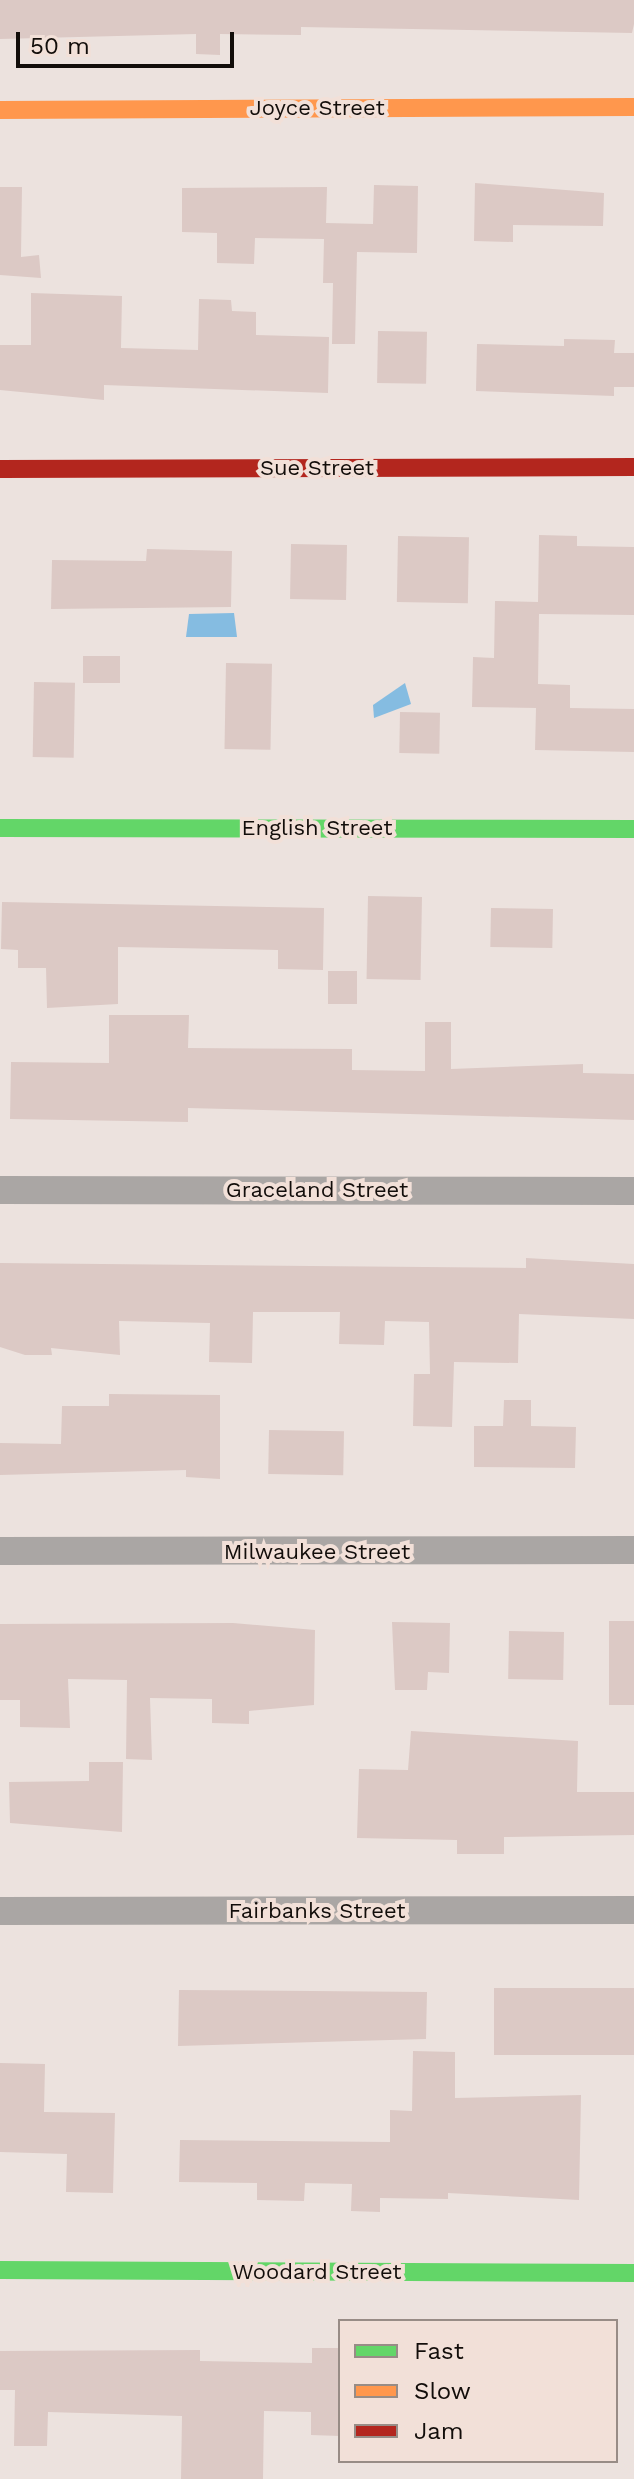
<!DOCTYPE html>
<style>
body{margin:0}
#map{position:relative;width:634px;height:2479px;overflow:hidden;background:#ece2de;font-family:"Work Sans",sans-serif}
div>[style]{position:absolute}
.water>*{inset:0;background:#85bce1}
.building>*{inset:0;background:#dcc9c5;transform-origin:0 0}
.street>*{height:28px;margin:-14px;padding:0 14px;transform-origin:14px;border-radius:14px;background:#aaa6a4}
.fast>*{height:18px;margin:-9px;padding:0 9px;transform-origin:9px;border-radius:9px;background:#63d668}
.slow>*{height:18px;margin:-9px;padding:0 9px;transform-origin:9px;border-radius:9px;background:#ff974d}
.jam>*{height:18px;margin:-9px;padding:0 9px;transform-origin:9px;border-radius:9px;background:#b3261e}
span{translate:-50% -50%;white-space:nowrap;text-align:center;line-height:1.15;-webkit-text-stroke:8px #f2e0d8;paint-order:stroke}
.street-label{font-size:22px;color:#120d0a}
.legend{position:absolute;left:338px;top:2319px;width:280px;height:144px;box-sizing:border-box;background:#f2e0d8;border:2px solid #988c86;margin:0;padding:10px 14px;list-style:none;font-size:24px;color:#120d0a}
.legend li{display:flex;align-items:center;gap:16px;height:40px}
.legend b{width:40px;border:2px solid #988c86}
.scale{position:absolute;left:16px;top:32px;width:218px;height:36px;box-sizing:border-box;border:4px solid #120d0a;border-top:0;padding-left:10px;font-size:24px;line-height:28px;white-space:nowrap;color:#120d0a;-webkit-text-stroke:6px #f2e0d8;paint-order:stroke}
</style>
<div id="map">
<div class="water">
<div style="clip-path:polygon(234px 613px,237px 637px,186px 637px,189px 614px)"></div>
<div style="clip-path:polygon(405px 683px,411px 704px,374px 718px,373px 705px)"></div>
</div>
<div class="building">
<div style="clip-path:polygon(0 0,634px 0,634px 24px,632px 33px,301px 27px,301px 35px,220px 34px,220px 55px,196px 54px,196px 34px,0 39px)"></div>
<div style="clip-path:polygon(475px 183px,604px 193px,603px 226px,513px 225px,513px 242px,474px 241px)"></div>
<div style="clip-path:polygon(374px 185px,418px 186px,417px 253px,357px 252px,355px 344px,332px 344px,333px 283px,323px 283px,324px 239px,255px 238px,254px 264px,217px 263px,217px 233px,182px 232px,182px 188px,327px 187px,326px 223px,373px 224px)"></div>
<div style="clip-path:polygon(0 187px,22px 187px,21px 257px,39px 255px,41px 278px,0 275px)"></div>
<div style="clip-path:polygon(31px 293px,122px 296px,121px 348px,198px 350px,199px 299px,231px 300px,232px 311px,256px 312px,256px 335px,329px 337px,328px 393px,104px 385px,104px 400px,0 390px,0 345px,31px 345px)"></div>
<div style="left:378px;top:331px;width:49px;height:52px;rotate:1deg"></div>
<div style="clip-path:polygon(564px 339px,615px 340px,614px 353px,634px 353px,634px 387px,614px 387px,614px 396px,476px 391px,477px 344px,564px 346px)"></div>
<div style="clip-path:polygon(539px 535px,577px 536px,577px 546px,634px 547px,634px 615px,539px 614px,538px 684px,570px 685px,570px 708px,634px 709px,634px 752px,535px 750px,536px 708px,472px 707px,473px 657px,494px 658px,495px 601px,538px 602px)"></div>
<div style="left:398px;top:536px;width:71px;height:66px;rotate:1deg"></div>
<div style="left:291px;top:544px;width:56px;height:55px;rotate:1deg"></div>
<div style="clip-path:polygon(147px 549px,232px 551px,231px 607px,51px 609px,52px 560px,146px 561px)"></div>
<div style="left:83px;top:656px;width:37px;height:27px"></div>
<div style="left:226px;top:663px;width:46px;height:86px;rotate:1deg"></div>
<div style="left:34px;top:682px;width:41px;height:75px;rotate:1deg"></div>
<div style="left:400px;top:712px;width:40px;height:41px;rotate:1deg"></div>
<div style="left:368px;top:896px;width:54px;height:83px;rotate:1deg"></div>
<div style="clip-path:polygon(2px 902px,324px 908px,323px 970px,278px 969px,278px 950px,118px 947px,118px 1004px,47px 1008px,46px 968px,18px 968px,18px 950px,1px 949px)"></div>
<div style="left:491px;top:908px;width:62px;height:39px;rotate:1deg"></div>
<div style="left:357px;top:971px;width:33px;height:29px;rotate:90deg"></div>
<div style="clip-path:polygon(109px 1015px,189px 1015px,188px 1048px,352px 1049px,352px 1070px,425px 1071px,425px 1022px,451px 1022px,451px 1069px,583px 1064px,583px 1073px,634px 1074px,634px 1120px,188px 1108px,188px 1122px,10px 1119px,11px 1062px,109px 1063px)"></div>
<div style="clip-path:polygon(526px 1258px,634px 1264px,634px 1319px,519px 1314px,518px 1363px,454px 1362px,452px 1427px,413px 1426px,414px 1374px,430px 1374px,429px 1322px,385px 1321px,384px 1345px,339px 1344px,340px 1312px,253px 1312px,252px 1363px,209px 1362px,210px 1323px,119px 1321px,120px 1355px,51px 1348px,52px 1355px,25px 1355px,0 1347px,0 1263px,526px 1268px)"></div>
<div style="clip-path:polygon(109px 1394px,220px 1395px,220px 1479px,186px 1477px,186px 1470px,0 1475px,0 1443px,61px 1444px,62px 1406px,109px 1406px)"></div>
<div style="clip-path:polygon(504px 1400px,531px 1400px,531px 1426px,576px 1427px,575px 1468px,474px 1467px,474px 1426px,503px 1426px)"></div>
<div style="left:269px;top:1430px;width:75px;height:44px;rotate:1deg"></div>
<div style="left:609px;top:1621px;width:25px;height:84px"></div>
<div style="clip-path:polygon(392px 1622px,450px 1623px,449px 1673px,428px 1672px,427px 1690px,395px 1690px)"></div>
<div style="clip-path:polygon(233px 1623px,315px 1630px,314px 1705px,249px 1711px,249px 1724px,212px 1723px,212px 1699px,150px 1698px,152px 1760px,126px 1759px,127px 1680px,68px 1679px,70px 1728px,20px 1727px,20px 1700px,0 1700px,0 1624px)"></div>
<div style="left:509px;top:1631px;width:55px;height:48px;rotate:1deg"></div>
<div style="clip-path:polygon(411px 1731px,578px 1741px,577px 1792px,634px 1792px,634px 1835px,504px 1837px,504px 1854px,457px 1854px,457px 1840px,357px 1838px,359px 1769px,408px 1770px)"></div>
<div style="clip-path:polygon(89px 1762px,123px 1762px,122px 1832px,10px 1823px,9px 1782px,89px 1781px)"></div>
<div style="left:634px;top:1988px;width:67px;height:140px;rotate:90deg"></div>
<div style="clip-path:polygon(179px 1990px,427px 1992px,426px 2039px,178px 2046px)"></div>
<div style="clip-path:polygon(413px 2051px,455px 2052px,455px 2098px,581px 2095px,579px 2200px,448px 2193px,448px 2199px,380px 2198px,380px 2212px,351px 2211px,352px 2184px,305px 2183px,304px 2201px,257px 2200px,257px 2183px,179px 2182px,180px 2140px,390px 2142px,390px 2110px,412px 2111px)"></div>
<div style="clip-path:polygon(0 2063px,45px 2064px,44px 2112px,115px 2113px,113px 2193px,66px 2192px,67px 2154px,0 2152px)"></div>
<div style="clip-path:polygon(312px 2348px,340px 2348px,340px 2436px,311px 2435px,311px 2412px,264px 2411px,263px 2479px,181px 2479px,182px 2416px,48px 2412px,47px 2446px,14px 2446px,15px 2390px,0 2390px,0 2351px,200px 2350px,200px 2361px,312px 2363px)"></div>
</div>
<div class="street">
<div style="left:0;top:1190px;width:634px;rotate:0.09deg"></div>
<div style="left:0;top:1551px;width:634px;rotate:-0.09deg"></div>
<div style="left:0;top:1911px;width:634px;rotate:-0.09deg"></div>
</div>
<div class="fast">
<div style="left:0;top:828px;width:634px;rotate:0.09deg"></div>
<div style="left:0;top:2270px;width:634px;rotate:0.27deg"></div>
</div>
<div class="slow">
<div style="left:0;top:110px;width:634px;rotate:-0.27deg"></div>
</div>
<div class="jam">
<div style="left:0;top:469px;width:634px;rotate:-0.18deg"></div>
</div>
<div class="street-label">
<span style="left:317px;top:108px">Joyce Street</span>
<span style="left:317px;top:468px">Sue Street</span>
<span style="left:317px;top:828px">English Street</span>
<span style="left:317px;top:1190px">Graceland Street</span>
<span style="left:317px;top:1552px">Milwaukee Street</span>
<span style="left:317px;top:1911px">Fairbanks Street</span>
<span style="left:317px;top:2272px">Woodard Street</span>
</div>
<ul class="legend">
<li><b style="height:10px;background:#63d668"></b>Fast</li>
<li><b style="height:10px;background:#ff974d"></b>Slow</li>
<li><b style="height:10px;background:#b3261e"></b>Jam</li>
</ul>
<div class="scale">50 m</div>
</div>
